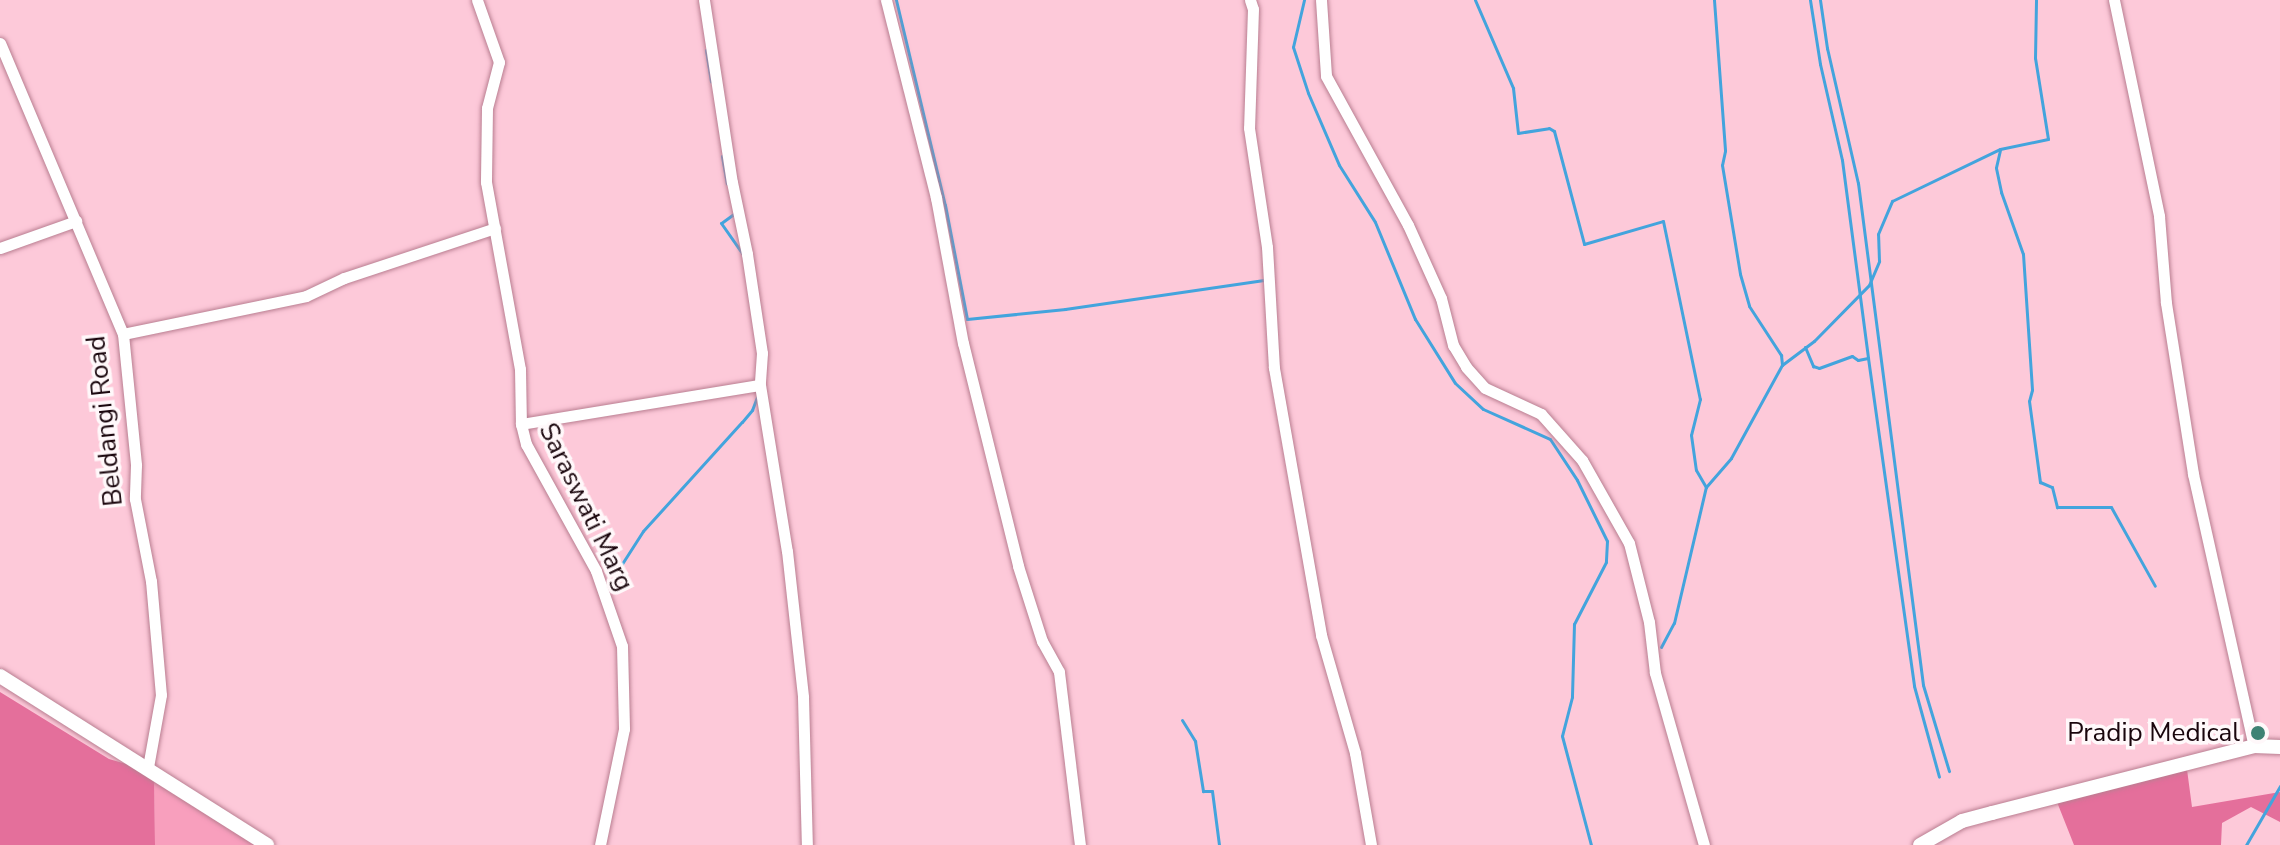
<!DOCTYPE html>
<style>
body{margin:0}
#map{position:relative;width:2280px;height:845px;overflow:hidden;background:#fdc9d9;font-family:"Nunito Sans",sans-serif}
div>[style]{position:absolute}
.green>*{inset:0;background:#f89fbd}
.forest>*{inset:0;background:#e46f9b}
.stream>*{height:3px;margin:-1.5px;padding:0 1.5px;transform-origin:1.5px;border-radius:1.5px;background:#43a4dd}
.roads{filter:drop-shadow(0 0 2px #b97e91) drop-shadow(0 0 2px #b97e91)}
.minor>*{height:11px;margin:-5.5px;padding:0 5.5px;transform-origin:5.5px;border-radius:5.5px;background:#fff}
.tertiary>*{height:14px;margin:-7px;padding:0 7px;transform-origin:7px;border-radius:7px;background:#fff}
.dots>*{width:22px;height:22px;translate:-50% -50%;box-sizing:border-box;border:4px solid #fff8fa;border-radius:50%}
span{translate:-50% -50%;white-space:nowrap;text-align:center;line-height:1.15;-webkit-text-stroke:7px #fff8fa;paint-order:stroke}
.street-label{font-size:26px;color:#19050c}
.poi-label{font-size:26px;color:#19050c}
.right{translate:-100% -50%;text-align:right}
</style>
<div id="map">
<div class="green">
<div style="clip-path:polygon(154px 772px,263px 845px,155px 845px)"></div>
</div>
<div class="forest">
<div style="clip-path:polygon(0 692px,109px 759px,154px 772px,155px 845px,0 845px)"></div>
<div style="clip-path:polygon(2186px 762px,2192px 807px,2280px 792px,2280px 822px,2251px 807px,2222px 823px,2221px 845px,2074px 845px,2055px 797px)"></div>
</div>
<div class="stream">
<div style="left:896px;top:0;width:211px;rotate:76.6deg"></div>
<div style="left:945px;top:205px;width:116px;rotate:79.1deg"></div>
<div style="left:967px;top:319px;width:99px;rotate:-5.8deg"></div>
<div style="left:1065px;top:309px;width:201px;rotate:-8.3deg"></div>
<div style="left:1304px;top:0;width:48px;rotate:103.2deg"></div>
<div style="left:1293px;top:47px;width:48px;rotate:71.9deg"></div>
<div style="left:1308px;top:93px;width:78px;rotate:66.7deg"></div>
<div style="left:1339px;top:165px;width:67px;rotate:57.7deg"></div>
<div style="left:1375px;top:222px;width:105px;rotate:67.6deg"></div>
<div style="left:1415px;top:319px;width:75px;rotate:58deg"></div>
<div style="left:1455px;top:383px;width:38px;rotate:43deg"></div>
<div style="left:1483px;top:409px;width:73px;rotate:24.1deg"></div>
<div style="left:1550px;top:439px;width:49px;rotate:56.6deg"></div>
<div style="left:1577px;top:480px;width:68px;rotate:63.8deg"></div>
<div style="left:1607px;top:541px;width:21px;rotate:93deg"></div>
<div style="left:1606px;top:562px;width:70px;rotate:117.3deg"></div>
<div style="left:1574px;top:624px;width:73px;rotate:91.6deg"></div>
<div style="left:1572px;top:697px;width:40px;rotate:104.4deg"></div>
<div style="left:1562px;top:736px;width:113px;rotate:75.1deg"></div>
<div style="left:1475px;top:0;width:96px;rotate:66.6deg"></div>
<div style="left:1513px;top:88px;width:45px;rotate:83.7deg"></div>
<div style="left:1518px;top:133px;width:31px;rotate:-9deg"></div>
<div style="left:1549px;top:128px;width:6px;rotate:31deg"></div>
<div style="left:1554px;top:131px;width:117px;rotate:75.1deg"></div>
<div style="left:1584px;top:244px;width:82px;rotate:-16.2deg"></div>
<div style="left:1663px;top:221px;width:182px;rotate:78.3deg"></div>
<div style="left:1700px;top:399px;width:37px;rotate:104deg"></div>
<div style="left:1691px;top:435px;width:35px;rotate:82deg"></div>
<div style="left:1696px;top:470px;width:20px;rotate:60deg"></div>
<div style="left:1714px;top:0;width:151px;rotate:85.8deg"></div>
<div style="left:1725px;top:151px;width:14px;rotate:102deg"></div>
<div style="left:1722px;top:165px;width:110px;rotate:80.6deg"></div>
<div style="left:1740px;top:274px;width:33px;rotate:74deg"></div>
<div style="left:1749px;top:306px;width:59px;rotate:56.9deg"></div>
<div style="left:1781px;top:355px;width:10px;rotate:84deg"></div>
<div style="left:1810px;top:0;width:65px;rotate:81.1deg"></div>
<div style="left:1820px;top:64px;width:98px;rotate:77.1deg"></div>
<div style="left:1842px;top:160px;width:200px;rotate:82.5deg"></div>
<div style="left:1820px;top:0;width:49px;rotate:81.7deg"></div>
<div style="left:1827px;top:48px;width:139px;rotate:77.1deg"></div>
<div style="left:1858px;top:183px;width:506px;rotate:82.62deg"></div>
<div style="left:1923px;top:685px;width:90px;rotate:73.2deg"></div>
<div style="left:706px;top:50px;width:32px;rotate:81deg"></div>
<div style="left:2000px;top:150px;width:18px;rotate:103deg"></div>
<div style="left:1996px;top:168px;width:25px;rotate:78deg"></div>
<div style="left:2001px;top:192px;width:66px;rotate:70.5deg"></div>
<div style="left:2023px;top:254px;width:136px;rotate:86.2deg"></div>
<div style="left:2032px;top:390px;width:11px;rotate:105deg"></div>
<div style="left:2029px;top:401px;width:82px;rotate:82.3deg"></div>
<div style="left:2040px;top:482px;width:13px;rotate:23deg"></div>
<div style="left:2052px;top:487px;width:21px;rotate:76deg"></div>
<div style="left:2057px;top:507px;width:54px"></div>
<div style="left:2111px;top:507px;width:90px;rotate:60.9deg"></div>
<div style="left:722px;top:156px;width:28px;rotate:80deg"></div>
<div style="left:735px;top:213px;width:17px;rotate:144deg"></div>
<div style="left:721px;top:223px;width:39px;rotate:55deg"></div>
<div style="left:1805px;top:347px;width:21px;rotate:67deg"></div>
<div style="left:1813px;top:366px;width:6px;rotate:18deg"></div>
<div style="left:1819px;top:368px;width:35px;rotate:-20deg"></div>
<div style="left:1852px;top:356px;width:7px;rotate:34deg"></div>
<div style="left:1858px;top:360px;width:10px;rotate:-11deg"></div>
<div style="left:1868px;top:358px;width:331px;rotate:82deg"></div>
<div style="left:1914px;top:686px;width:94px;rotate:74.6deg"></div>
<div style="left:618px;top:570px;width:46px;rotate:-57.3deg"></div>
<div style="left:643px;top:531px;width:147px;rotate:-47.8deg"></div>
<div style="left:742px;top:422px;width:16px;rotate:-50deg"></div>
<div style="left:752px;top:410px;width:14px;rotate:-69deg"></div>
<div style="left:1661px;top:647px;width:27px;rotate:-62deg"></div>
<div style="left:1674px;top:623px;width:140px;rotate:-76.8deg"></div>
<div style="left:1706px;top:487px;width:38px;rotate:-49deg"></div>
<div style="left:1731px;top:458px;width:106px;rotate:-61.3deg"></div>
<div style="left:1782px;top:365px;width:40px;rotate:-37deg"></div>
<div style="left:1814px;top:341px;width:78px;rotate:-45.5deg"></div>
<div style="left:1869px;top:285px;width:26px;rotate:-67deg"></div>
<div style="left:1879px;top:261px;width:27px;rotate:-92deg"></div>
<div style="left:1878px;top:234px;width:36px;rotate:-67deg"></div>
<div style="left:1892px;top:201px;width:120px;rotate:-25.7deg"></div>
<div style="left:2000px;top:149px;width:49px;rotate:-11.8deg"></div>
<div style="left:2048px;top:139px;width:82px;rotate:-99.1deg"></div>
<div style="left:2035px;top:58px;width:58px;rotate:-89deg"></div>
<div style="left:1182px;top:720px;width:25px;rotate:58deg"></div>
<div style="left:1195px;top:741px;width:51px;rotate:80.9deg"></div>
<div style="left:1203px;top:791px;width:9px"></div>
<div style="left:1212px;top:791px;width:54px;rotate:82.6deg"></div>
<div style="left:2246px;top:845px;width:68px;rotate:-60deg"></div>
</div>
<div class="roads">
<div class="minor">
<div style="left:477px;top:0;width:66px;rotate:70.5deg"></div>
<div style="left:499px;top:62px;width:48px;rotate:104.6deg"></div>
<div style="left:487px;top:108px;width:74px;rotate:90.8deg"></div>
<div style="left:486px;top:182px;width:190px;rotate:79.7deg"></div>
<div style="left:520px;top:369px;width:55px;rotate:89deg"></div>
<div style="left:521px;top:424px;width:21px;rotate:76deg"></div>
<div style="left:526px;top:444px;width:145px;rotate:61.1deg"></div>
<div style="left:596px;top:571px;width:79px;rotate:70.9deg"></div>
<div style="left:622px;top:646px;width:83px;rotate:88.6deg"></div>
<div style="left:624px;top:729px;width:118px;rotate:101.7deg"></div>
<div style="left:704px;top:0;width:184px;rotate:81.3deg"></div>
<div style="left:732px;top:182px;width:74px;rotate:78.2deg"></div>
<div style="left:747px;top:254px;width:100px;rotate:81.4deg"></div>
<div style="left:762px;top:353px;width:32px;rotate:94deg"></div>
<div style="left:760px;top:385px;width:168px;rotate:80.8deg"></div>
<div style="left:787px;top:551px;width:147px;rotate:83.7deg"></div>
<div style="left:803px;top:697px;width:148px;rotate:88.5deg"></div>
<div style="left:886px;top:0;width:204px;rotate:75.8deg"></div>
<div style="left:936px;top:198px;width:147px;rotate:79.5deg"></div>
<div style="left:963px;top:343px;width:230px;rotate:76.1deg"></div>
<div style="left:1018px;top:566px;width:79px;rotate:72.3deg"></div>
<div style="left:1042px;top:641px;width:35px;rotate:61deg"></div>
<div style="left:1059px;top:672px;width:174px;rotate:83.1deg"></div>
<div style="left:1250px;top:0;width:9px;rotate:72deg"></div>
<div style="left:1253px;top:9px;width:119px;rotate:91.9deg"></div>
<div style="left:1249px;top:128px;width:120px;rotate:81.4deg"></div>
<div style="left:1267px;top:247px;width:121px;rotate:86.7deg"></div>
<div style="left:1274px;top:368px;width:271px;rotate:80deg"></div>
<div style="left:1321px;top:635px;width:123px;rotate:73.9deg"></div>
<div style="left:1355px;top:753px;width:93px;rotate:80.1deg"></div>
<div style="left:1321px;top:0;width:76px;rotate:86.2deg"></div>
<div style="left:1326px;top:76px;width:170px;rotate:61.2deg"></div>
<div style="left:1408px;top:225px;width:80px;rotate:65.7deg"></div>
<div style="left:1441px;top:298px;width:49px;rotate:75.7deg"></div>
<div style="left:1453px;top:345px;width:26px;rotate:59deg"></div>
<div style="left:1466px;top:367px;width:28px;rotate:48deg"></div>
<div style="left:1485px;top:388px;width:62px;rotate:24.9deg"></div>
<div style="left:1541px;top:414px;width:62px;rotate:48.3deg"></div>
<div style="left:1582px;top:460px;width:95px;rotate:60.5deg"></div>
<div style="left:1629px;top:543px;width:81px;rotate:75.8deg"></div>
<div style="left:1649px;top:622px;width:51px;rotate:83.3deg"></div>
<div style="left:1655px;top:673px;width:179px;rotate:74.1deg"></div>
<div style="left:2114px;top:0;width:221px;rotate:78.2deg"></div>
<div style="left:2159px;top:216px;width:87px;rotate:85.4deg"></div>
<div style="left:2166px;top:303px;width:173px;rotate:81deg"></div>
<div style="left:2193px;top:474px;width:279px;rotate:77.4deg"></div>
<div style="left:0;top:43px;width:316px;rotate:67.1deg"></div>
<div style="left:123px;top:334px;width:132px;rotate:84.3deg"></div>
<div style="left:136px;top:465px;width:34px;rotate:92deg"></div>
<div style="left:135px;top:499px;width:84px;rotate:79deg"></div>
<div style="left:151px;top:581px;width:114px;rotate:85deg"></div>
<div style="left:161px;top:695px;width:73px;rotate:100.2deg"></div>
<div style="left:0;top:248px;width:81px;rotate:-19.6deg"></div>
<div style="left:123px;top:334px;width:187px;rotate:-11.7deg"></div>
<div style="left:306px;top:296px;width:42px;rotate:-25.3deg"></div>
<div style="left:344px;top:278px;width:159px;rotate:-18.3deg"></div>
<div style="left:521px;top:424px;width:242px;rotate:-9.3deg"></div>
</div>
<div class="tertiary">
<div style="left:0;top:676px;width:316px;rotate:32.3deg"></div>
<div style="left:1920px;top:845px;width:48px;rotate:-29.7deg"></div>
<div style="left:1962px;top:821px;width:31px;rotate:-15deg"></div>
<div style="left:1992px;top:813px;width:270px;rotate:-14.3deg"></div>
<div style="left:2254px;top:746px;width:26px;rotate:2deg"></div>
</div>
</div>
<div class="dots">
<div style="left:2258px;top:733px;background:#3f8274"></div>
</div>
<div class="street-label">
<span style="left:105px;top:421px;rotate:-96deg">Beldangi Road</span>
<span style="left:586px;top:507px;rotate:64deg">Saraswati Marg</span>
</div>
<div class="poi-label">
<span class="right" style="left:2240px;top:733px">Pradip Medical</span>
</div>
</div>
